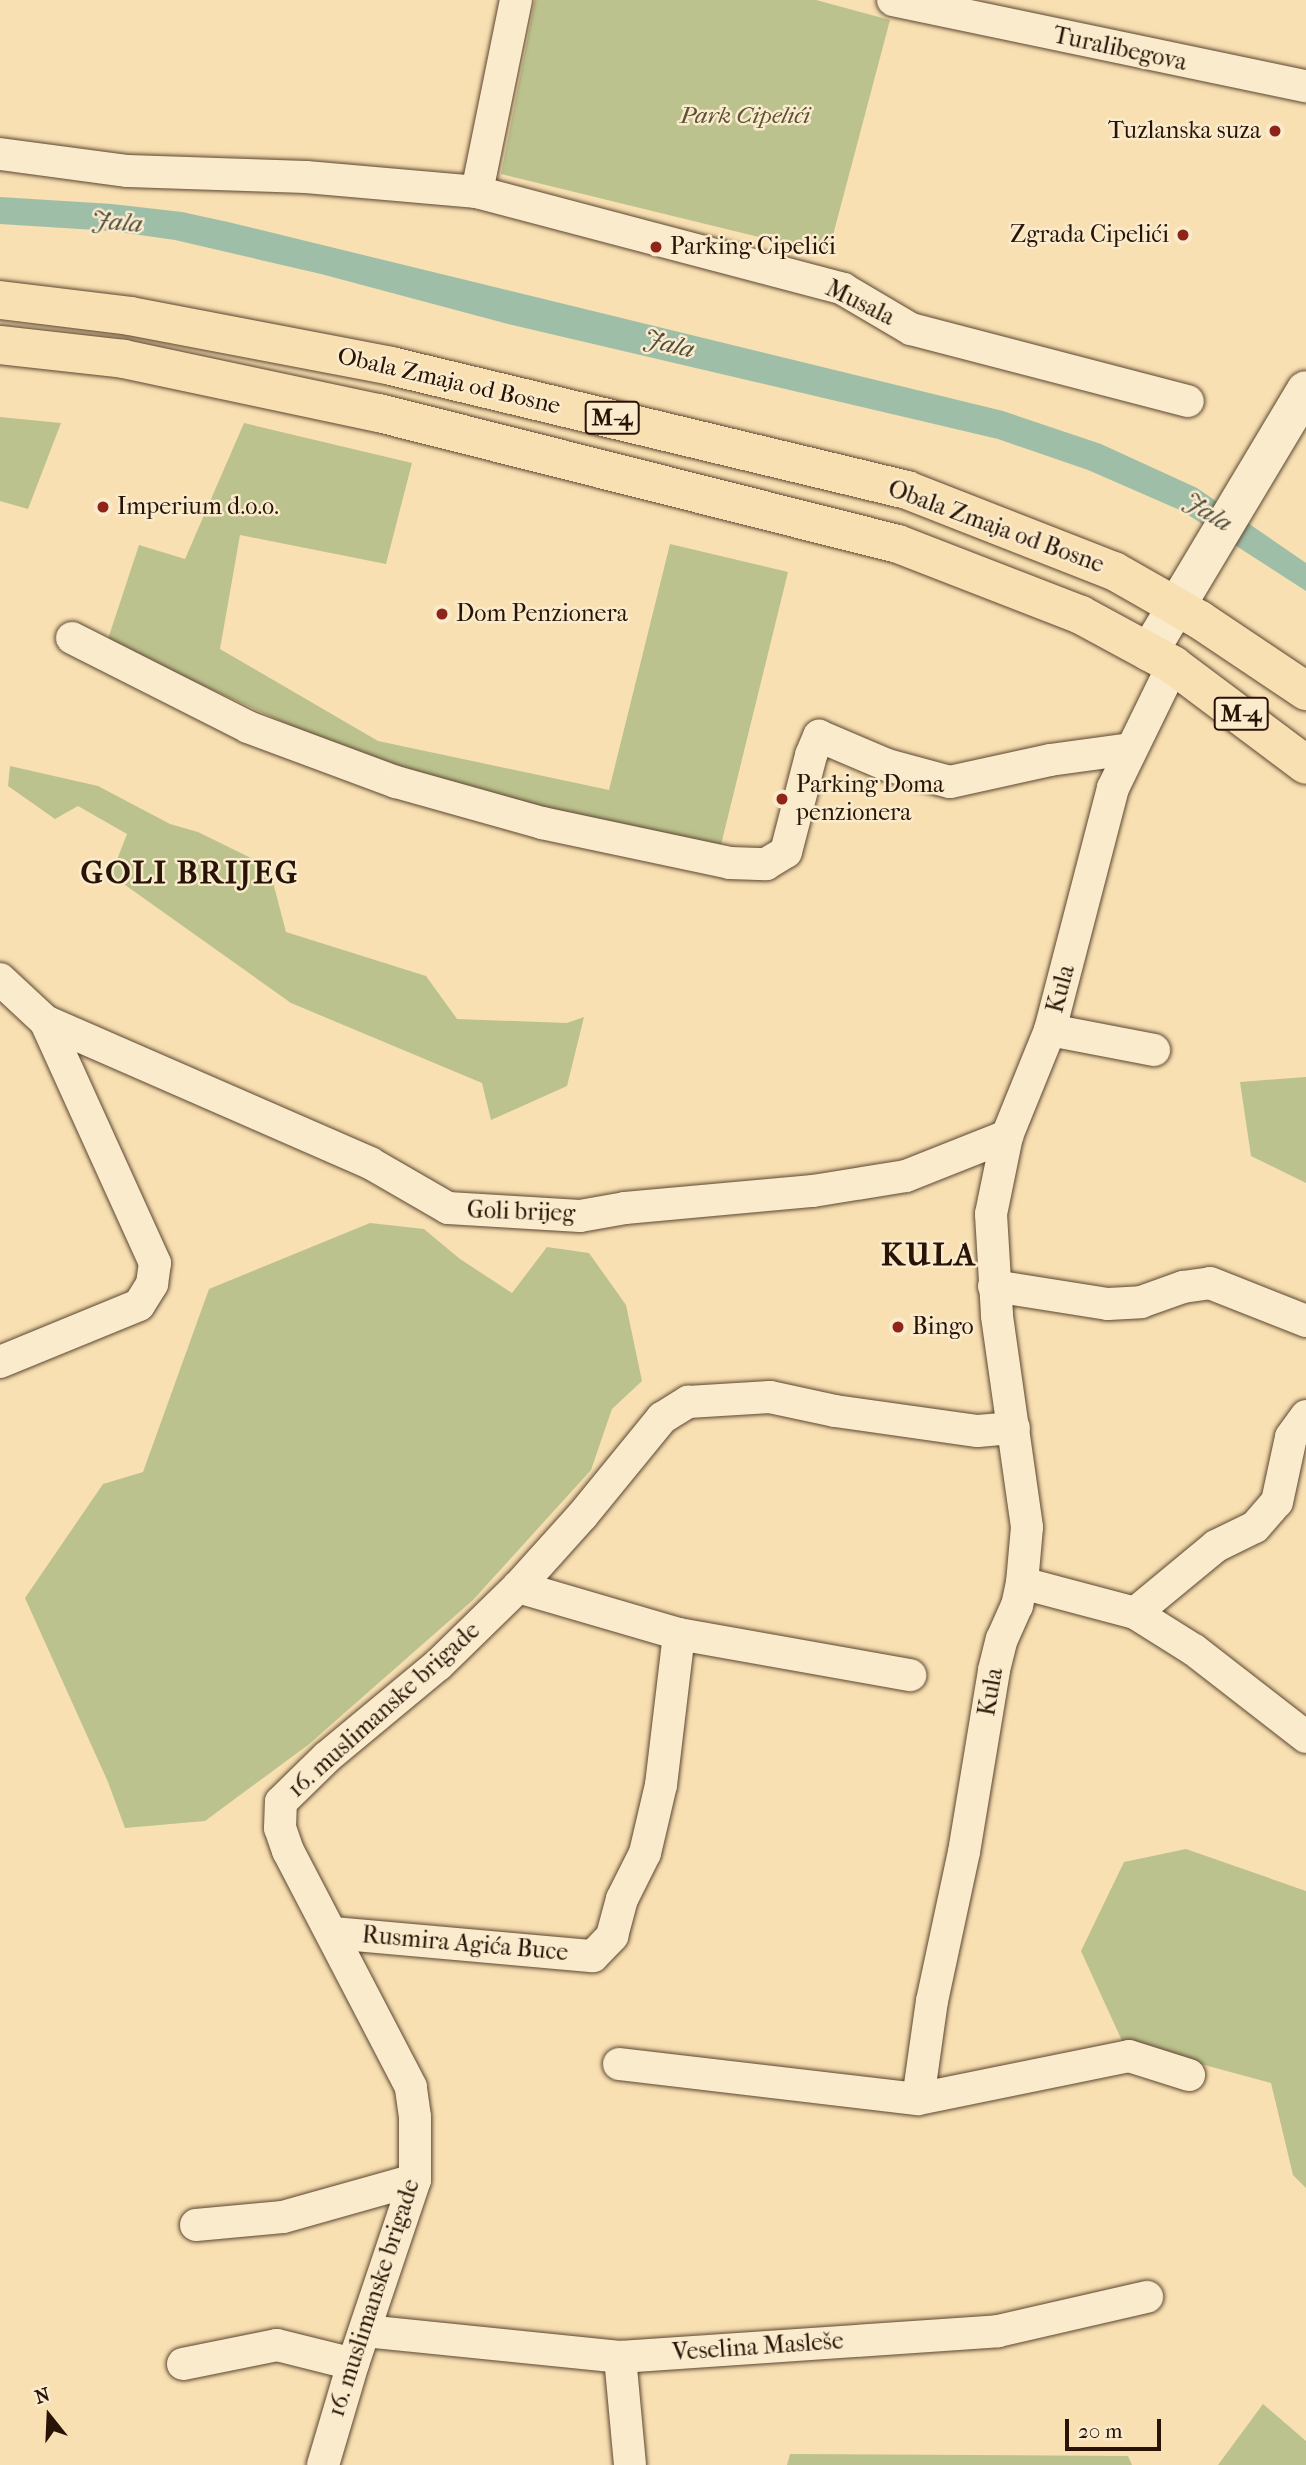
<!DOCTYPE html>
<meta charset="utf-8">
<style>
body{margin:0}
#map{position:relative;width:1306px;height:2465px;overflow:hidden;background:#f8e0b2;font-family:"IM FELL French Canon",serif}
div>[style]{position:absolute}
.green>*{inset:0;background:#bcc28d}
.water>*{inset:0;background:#9fbea7}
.roads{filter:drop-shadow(0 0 2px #5c4631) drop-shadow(0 0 2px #5c4631)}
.street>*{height:32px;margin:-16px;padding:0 16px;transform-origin:16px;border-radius:16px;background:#faebcd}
.secondary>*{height:38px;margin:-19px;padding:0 19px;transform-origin:19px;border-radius:19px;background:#faebcd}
.primary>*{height:38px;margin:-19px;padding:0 19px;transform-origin:19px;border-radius:19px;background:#f8e0b2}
.dots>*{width:19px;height:19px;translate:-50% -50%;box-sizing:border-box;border:4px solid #faebcd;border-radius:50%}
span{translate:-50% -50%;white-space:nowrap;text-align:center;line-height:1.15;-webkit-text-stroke:5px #faebcd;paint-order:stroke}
.shield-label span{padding:2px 5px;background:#faebcd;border:2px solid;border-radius:5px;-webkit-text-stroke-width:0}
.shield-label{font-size:23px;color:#281306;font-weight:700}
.street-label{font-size:24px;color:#281306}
.park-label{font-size:24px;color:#5c5035;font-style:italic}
.poi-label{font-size:24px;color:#281306}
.right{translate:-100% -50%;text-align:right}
.left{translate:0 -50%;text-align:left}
.water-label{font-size:26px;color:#524f3e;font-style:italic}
.district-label{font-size:32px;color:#281306;font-weight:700;letter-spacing:2px}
.north{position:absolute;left:14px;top:2381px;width:70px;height:70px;-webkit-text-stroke:5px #faebcd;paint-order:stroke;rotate:342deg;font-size:19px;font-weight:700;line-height:28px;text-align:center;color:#281306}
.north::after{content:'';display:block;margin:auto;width:24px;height:32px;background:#281306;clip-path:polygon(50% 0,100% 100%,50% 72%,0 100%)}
.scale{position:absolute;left:1065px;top:2419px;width:96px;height:32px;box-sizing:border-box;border:4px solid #281306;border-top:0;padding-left:9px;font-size:21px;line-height:24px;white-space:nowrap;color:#281306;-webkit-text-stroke:5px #faebcd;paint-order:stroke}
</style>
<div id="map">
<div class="green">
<div style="clip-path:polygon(535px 0,816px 0,890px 20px,828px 254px,501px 174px)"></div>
<div style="clip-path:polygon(0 417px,61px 423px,28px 509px,0 501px)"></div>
<div style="clip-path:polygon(244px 423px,412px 463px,386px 564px,240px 535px,220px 649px,378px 741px,609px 790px,670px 544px,788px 572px,719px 853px,385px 768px,107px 642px,139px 545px,185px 559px)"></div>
<div style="clip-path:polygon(10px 766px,98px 786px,170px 824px,198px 832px,269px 867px,286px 932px,426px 976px,457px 1019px,567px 1023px,584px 1017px,567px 1086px,491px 1120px,482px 1083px,291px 1003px,111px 875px,127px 834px,78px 806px,55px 819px,8px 786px)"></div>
<div style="clip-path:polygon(1306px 1077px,1306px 1183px,1251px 1156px,1240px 1082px)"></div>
<div style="clip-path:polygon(370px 1223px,424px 1229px,460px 1259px,512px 1293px,547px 1247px,589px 1253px,626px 1305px,642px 1381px,612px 1409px,591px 1470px,473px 1600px,308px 1745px,205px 1821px,125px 1828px,108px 1782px,25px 1598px,103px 1484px,143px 1472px,209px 1289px)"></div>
<div style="clip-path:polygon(1186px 1849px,1306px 1891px,1306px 2188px,1293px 2175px,1271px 2083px,1123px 2043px,1081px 1951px,1124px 1862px)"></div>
<div style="clip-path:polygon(1263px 2404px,1306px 2441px,1306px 2465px,1218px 2465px)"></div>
<div style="clip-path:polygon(790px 2454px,1128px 2456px,1132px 2465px,787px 2465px)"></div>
</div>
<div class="water">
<div style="clip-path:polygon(0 197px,112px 204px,182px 212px,228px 222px,1003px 411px,1101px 444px,1197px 488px,1306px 563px,1306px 591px,1182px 511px,1088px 470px,998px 439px,508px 324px,321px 274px,175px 240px,112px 231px,0 224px)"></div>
</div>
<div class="roads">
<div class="street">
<div style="left:516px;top:0;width:196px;rotate:101.5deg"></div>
<div style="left:477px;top:192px;width:379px;rotate:14.8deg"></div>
<div style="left:843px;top:289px;width:79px;rotate:30.5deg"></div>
<div style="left:911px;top:329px;width:286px;rotate:14.6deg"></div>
<div style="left:893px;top:0;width:422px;rotate:11.8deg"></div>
<div style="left:0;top:154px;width:129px;rotate:7.6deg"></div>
<div style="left:128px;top:171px;width:178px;rotate:1.9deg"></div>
<div style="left:306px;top:177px;width:172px;rotate:5deg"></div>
<div style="left:72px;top:638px;width:197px;rotate:26.8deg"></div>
<div style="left:248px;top:727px;width:158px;rotate:20.4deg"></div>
<div style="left:396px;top:782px;width:152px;rotate:15.7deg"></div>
<div style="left:542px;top:823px;width:192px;rotate:12deg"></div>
<div style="left:730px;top:863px;width:36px;rotate:2deg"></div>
<div style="left:766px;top:864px;width:23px;rotate:-31deg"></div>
<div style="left:786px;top:852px;width:100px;rotate:-75.5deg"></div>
<div style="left:811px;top:755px;width:21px;rotate:-67deg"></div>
<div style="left:819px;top:736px;width:74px;rotate:23.1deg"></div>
<div style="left:887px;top:765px;width:65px;rotate:15.1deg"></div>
<div style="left:950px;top:782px;width:102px;rotate:-12.4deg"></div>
<div style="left:1050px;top:760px;width:81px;rotate:-7.8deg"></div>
<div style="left:0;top:979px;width:62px;rotate:43deg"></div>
<div style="left:45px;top:1021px;width:355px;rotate:23.6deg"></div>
<div style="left:370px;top:1163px;width:90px;rotate:30deg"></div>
<div style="left:448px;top:1208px;width:132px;rotate:3.5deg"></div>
<div style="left:580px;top:1216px;width:46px;rotate:-10.1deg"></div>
<div style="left:625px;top:1208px;width:189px;rotate:-5.2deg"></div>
<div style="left:813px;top:1191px;width:94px;rotate:-9.2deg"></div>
<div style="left:906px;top:1176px;width:109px;rotate:-21.6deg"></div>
<div style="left:1050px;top:1030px;width:106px;rotate:10.9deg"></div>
<div style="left:994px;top:1286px;width:115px;rotate:9deg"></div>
<div style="left:1108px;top:1304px;width:33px;rotate:-3deg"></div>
<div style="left:1141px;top:1302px;width:45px;rotate:-19.7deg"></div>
<div style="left:1183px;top:1287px;width:27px;rotate:-8deg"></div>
<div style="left:1210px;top:1283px;width:103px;rotate:21.6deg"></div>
<div style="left:0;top:1362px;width:150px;rotate:-22.3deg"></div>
<div style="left:139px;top:1305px;width:25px;rotate:-58deg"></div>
<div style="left:152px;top:1284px;width:21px;rotate:-82deg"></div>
<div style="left:155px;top:1263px;width:266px;rotate:-114.4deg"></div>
<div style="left:1022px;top:1583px;width:117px;rotate:14.9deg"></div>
<div style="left:1135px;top:1613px;width:70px;rotate:32.1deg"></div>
<div style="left:1194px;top:1650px;width:142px;rotate:37.8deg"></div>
<div style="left:1135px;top:1613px;width:105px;rotate:-39.6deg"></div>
<div style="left:1216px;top:1546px;width:43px;rotate:-26deg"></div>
<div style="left:1255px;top:1527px;width:33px;rotate:-49deg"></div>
<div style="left:1277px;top:1502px;width:66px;rotate:-77.8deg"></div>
<div style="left:1291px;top:1437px;width:26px;rotate:-54deg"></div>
<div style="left:679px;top:1634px;width:235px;rotate:10.1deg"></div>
<div style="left:333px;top:1933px;width:261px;rotate:5.1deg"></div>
<div style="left:593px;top:1956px;width:28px;rotate:-46deg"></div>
<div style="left:612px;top:1936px;width:38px;rotate:-75deg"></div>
<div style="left:622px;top:1899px;width:51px;rotate:-63.4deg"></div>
<div style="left:645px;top:1853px;width:70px;rotate:-76.8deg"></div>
<div style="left:661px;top:1785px;width:152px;rotate:-83.2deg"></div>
<div style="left:679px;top:1634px;width:168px;rotate:-163.7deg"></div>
<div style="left:619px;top:2064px;width:301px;rotate:6.7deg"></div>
<div style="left:918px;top:2099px;width:99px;rotate:-81.9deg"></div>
<div style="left:932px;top:2001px;width:152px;rotate:-77.9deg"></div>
<div style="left:964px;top:1852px;width:184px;rotate:-80.6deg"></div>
<div style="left:994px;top:1670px;width:32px;rotate:-76deg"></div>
<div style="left:1002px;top:1639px;width:36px;rotate:-66deg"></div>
<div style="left:1017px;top:1606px;width:24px;rotate:-78deg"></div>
<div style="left:1022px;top:1583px;width:56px;rotate:-84.9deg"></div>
<div style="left:1027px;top:1527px;width:214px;rotate:-98.1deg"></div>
<div style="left:997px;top:1315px;width:101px;rotate:-93.4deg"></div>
<div style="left:991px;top:1214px;width:80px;rotate:-78.4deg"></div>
<div style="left:1007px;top:1136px;width:114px;rotate:-67.9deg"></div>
<div style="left:1050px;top:1030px;width:250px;rotate:-75.4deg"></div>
<div style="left:1113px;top:788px;width:137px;rotate:-64deg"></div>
<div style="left:918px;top:2099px;width:215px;rotate:-11.5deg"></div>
<div style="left:1129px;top:2056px;width:63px;rotate:17.6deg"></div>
<div style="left:196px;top:2225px;width:87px;rotate:-5.3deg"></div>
<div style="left:283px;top:2217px;width:137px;rotate:-15.7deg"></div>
<div style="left:365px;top:2331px;width:256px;rotate:5.8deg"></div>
<div style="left:620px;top:2357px;width:379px;rotate:-3.9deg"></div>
<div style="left:998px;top:2331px;width:153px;rotate:-12.9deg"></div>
<div style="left:620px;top:2357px;width:108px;rotate:84.7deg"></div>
<div style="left:183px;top:2364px;width:96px;rotate:-11.4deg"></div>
<div style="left:277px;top:2345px;width:78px;rotate:14deg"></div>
<div style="left:323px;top:2465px;width:105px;rotate:-73.5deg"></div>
<div style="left:353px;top:2364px;width:194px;rotate:-71.4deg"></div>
<div style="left:415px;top:2180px;width:63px;rotate:-90deg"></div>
<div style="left:415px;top:2117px;width:30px;rotate:-98deg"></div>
<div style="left:411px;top:2087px;width:266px;rotate:-117.5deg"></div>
<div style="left:288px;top:1851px;width:24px;rotate:-109deg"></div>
<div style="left:280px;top:1828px;width:26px;rotate:-88deg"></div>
<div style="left:281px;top:1802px;width:64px;rotate:-44.4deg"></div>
<div style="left:327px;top:1757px;width:144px;rotate:-39.7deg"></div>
<div style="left:438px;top:1665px;width:112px;rotate:-44.3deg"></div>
<div style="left:518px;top:1587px;width:96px;rotate:-48deg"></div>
<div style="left:582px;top:1516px;width:127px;rotate:-50.8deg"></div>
<div style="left:662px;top:1418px;width:31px;rotate:-32deg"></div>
<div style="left:688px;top:1402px;width:82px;rotate:-3.5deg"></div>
<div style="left:770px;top:1397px;width:66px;rotate:12.2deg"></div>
<div style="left:835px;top:1411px;width:144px;rotate:8deg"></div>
<div style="left:978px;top:1431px;width:36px;rotate:-5deg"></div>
</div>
<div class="secondary">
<div style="left:1149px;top:652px;width:305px;rotate:-59.1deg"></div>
</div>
<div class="primary">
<div style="left:0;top:300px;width:131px;rotate:7deg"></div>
<div style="left:130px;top:316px;width:266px;rotate:10.8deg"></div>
<div style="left:391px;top:366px;width:531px;rotate:13.51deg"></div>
<div style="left:907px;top:490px;width:222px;rotate:21.4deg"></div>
<div style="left:1114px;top:571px;width:99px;rotate:29.7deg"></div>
<div style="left:1200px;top:620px;width:128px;rotate:33.8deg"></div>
<div style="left:0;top:345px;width:125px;rotate:6.4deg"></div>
<div style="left:124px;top:359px;width:261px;rotate:12deg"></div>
<div style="left:379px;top:413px;width:535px;rotate:14.17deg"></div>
<div style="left:898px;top:544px;width:196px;rotate:21.2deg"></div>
<div style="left:1081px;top:615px;width:105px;rotate:28.5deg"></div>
<div style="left:1173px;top:665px;width:166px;rotate:36.9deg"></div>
</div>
</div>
<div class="dots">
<div style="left:1275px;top:131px;background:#8f2418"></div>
<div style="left:1183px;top:235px;background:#8f2418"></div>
<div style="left:656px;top:247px;background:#8f2418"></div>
<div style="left:103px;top:507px;background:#8f2418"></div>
<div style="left:442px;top:614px;background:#8f2418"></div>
<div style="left:782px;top:799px;background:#8f2418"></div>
<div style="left:898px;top:1327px;background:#8f2418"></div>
</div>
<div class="shield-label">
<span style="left:612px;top:418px">M-4</span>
<span style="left:1241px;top:714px">M-4</span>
</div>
<div class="street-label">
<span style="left:1120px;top:49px;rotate:12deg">Turalibegova</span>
<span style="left:860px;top:303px;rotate:26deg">Musala</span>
<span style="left:449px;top:381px;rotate:13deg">Obala Zmaja od Bosne</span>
<span style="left:996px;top:527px;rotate:20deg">Obala Zmaja od Bosne</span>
<span style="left:1061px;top:989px;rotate:-75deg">Kula</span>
<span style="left:521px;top:1212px;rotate:2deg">Goli brijeg</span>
<span style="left:991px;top:1692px;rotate:-80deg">Kula</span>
<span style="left:384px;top:1710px;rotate:-42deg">16. muslimanske brigade</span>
<span style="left:465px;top:1944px;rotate:5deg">Rusmira Agića Buce</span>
<span style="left:374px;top:2298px;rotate:-72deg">16. muslimanske brigade</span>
<span style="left:758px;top:2347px;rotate:-4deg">Veselina Masleše</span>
</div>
<div class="park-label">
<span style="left:745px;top:116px">Park Cipelići</span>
</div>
<div class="poi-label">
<span class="right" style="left:1261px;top:131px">Tuzlanska suza</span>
<span class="right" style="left:1169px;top:235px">Zgrada Cipelići</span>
<span class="left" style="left:670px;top:247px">Parking Cipelići</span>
<span class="left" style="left:117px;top:507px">Imperium d.o.o.</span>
<span class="left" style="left:456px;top:614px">Dom Penzionera</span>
<span class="left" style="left:796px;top:799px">Parking Doma<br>penzionera</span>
<span class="left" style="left:912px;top:1327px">Bingo</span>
</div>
<div class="water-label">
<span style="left:117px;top:222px;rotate:5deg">Jala</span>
<span style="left:669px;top:344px;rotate:14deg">Jala</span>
<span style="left:1208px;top:512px;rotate:32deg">Jala</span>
</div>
<div class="district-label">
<span style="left:190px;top:873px">GOLI BRIJEG</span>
<span style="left:929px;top:1255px">KULA</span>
</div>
<div class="north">N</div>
<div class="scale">20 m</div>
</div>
